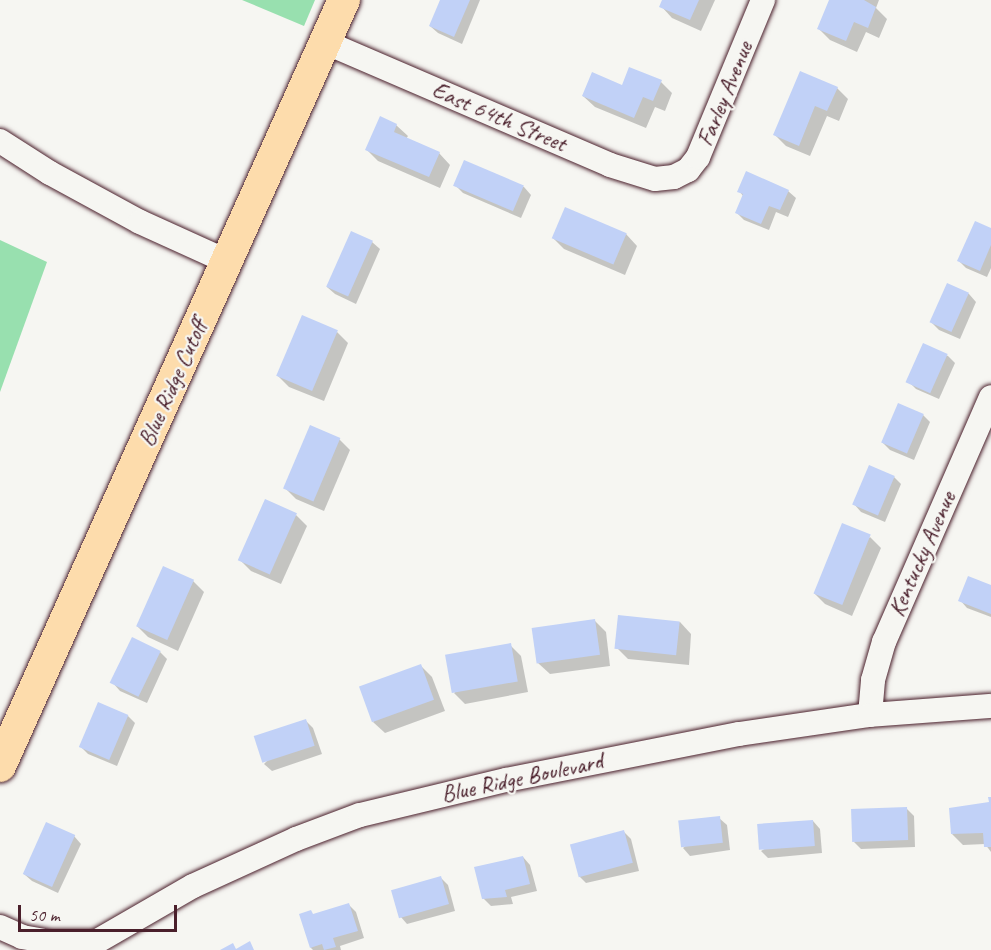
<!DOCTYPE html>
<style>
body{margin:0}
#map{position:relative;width:991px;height:950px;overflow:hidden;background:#f6f6f2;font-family:Caveat,sans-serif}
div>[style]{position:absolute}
.green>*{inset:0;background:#98e0af}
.shadow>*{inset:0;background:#0003}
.building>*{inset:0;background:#c1d1f7;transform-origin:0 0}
.roads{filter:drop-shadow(0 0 2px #4a1f2b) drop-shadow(0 0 2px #4a1f2b)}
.minor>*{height:24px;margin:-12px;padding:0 12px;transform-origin:12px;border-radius:12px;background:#f6f6f2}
.major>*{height:32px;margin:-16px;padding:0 16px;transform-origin:16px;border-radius:16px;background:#fddcac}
span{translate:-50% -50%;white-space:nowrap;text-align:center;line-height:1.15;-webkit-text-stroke:4.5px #f6f6f2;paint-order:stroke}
.street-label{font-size:24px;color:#4a1f2b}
.scale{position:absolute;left:18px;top:905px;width:159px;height:27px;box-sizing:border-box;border:3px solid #4a1f2b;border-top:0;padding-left:8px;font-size:18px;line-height:21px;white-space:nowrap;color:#4a1f2b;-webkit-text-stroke:4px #f6f6f2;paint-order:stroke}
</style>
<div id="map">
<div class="green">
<div style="clip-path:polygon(242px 0,315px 0,304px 26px)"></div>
<div style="clip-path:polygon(0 240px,47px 262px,0 392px)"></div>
</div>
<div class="shadow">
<div style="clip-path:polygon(441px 0,480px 0,462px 44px,438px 33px,430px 26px)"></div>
<div style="clip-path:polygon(663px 0,715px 0,701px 31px,672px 18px,661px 6px)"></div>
<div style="clip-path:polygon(831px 0,879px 0,876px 8px,887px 19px,879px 38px,866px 32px,857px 52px,830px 40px,819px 29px)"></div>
<div style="clip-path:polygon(661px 82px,672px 93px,665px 111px,655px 107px,646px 128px,595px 107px,583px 96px)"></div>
<div style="clip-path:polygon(837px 88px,848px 99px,839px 121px,827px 116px,810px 156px,786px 146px,775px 135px)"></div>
<div style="clip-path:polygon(396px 125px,408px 136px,406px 139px,439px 153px,450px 165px,440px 188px,378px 161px,367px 150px)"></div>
<div style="clip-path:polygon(465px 162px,524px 187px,531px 195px,521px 218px,463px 193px,455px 185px)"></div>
<div style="clip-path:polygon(739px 191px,788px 191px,796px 198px,788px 217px,776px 212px,769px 230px,744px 220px,737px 213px,744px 197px)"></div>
<div style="clip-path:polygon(991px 230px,991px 268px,987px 277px,966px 268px,959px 261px)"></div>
<div style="clip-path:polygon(626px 234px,637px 246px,625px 275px,564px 249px,553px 238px)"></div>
<div style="clip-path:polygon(372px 242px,380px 249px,356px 304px,335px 294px,327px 287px)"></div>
<div style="clip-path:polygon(948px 285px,969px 294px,976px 302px,960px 339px,939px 330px,931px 322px)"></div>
<div style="clip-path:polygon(337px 332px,348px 343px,324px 401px,289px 387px,278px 376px)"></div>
<div style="clip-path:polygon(924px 345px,948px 356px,955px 363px,939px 399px,916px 389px,908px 381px)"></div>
<div style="clip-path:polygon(923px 415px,930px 422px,914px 460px,890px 450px,882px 442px)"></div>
<div style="clip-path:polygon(339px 439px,350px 450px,324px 511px,296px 499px,285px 488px)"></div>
<div style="clip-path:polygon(894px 477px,901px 484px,885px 522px,861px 512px,854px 504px)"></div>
<div style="clip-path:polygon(296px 515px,307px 526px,281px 584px,251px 571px,240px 560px)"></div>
<div style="clip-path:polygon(870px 537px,881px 548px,852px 616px,825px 604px,814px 593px)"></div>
<div style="clip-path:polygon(193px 581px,204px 592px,178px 651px,148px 637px,137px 626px)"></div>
<div style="clip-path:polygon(991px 587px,991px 617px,967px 608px,960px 600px)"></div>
<div style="clip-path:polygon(595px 621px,606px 632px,610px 666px,550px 674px,538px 663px)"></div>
<div style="clip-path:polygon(680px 622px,691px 634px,689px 665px,628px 659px,617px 648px)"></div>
<div style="clip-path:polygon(510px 645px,521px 656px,528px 692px,465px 704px,454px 693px)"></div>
<div style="clip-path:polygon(160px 652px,167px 659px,147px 703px,120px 691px,113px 683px)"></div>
<div style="clip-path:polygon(421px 666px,432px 677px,445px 711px,385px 733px,373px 722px)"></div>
<div style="clip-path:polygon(99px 704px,128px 716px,135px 723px,117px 766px,88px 754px,81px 747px)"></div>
<div style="clip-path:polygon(306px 721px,313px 728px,322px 754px,272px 771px,264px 764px)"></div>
<div style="clip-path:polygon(991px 798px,991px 852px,985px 844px,963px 845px,952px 834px,990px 803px)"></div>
<div style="clip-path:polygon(906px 808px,914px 816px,915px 847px,861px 849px,854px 842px)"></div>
<div style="clip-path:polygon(719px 818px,727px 825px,730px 850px,690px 856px,683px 848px)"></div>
<div style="clip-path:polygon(813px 821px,820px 829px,822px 853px,768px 858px,761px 851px)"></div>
<div style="clip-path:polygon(624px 832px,631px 839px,639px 871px,586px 883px,579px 876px)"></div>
<div style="clip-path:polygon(74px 836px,81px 844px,58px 893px,32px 881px,24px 874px)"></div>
<div style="clip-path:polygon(523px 857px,530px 865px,537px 891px,511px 897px,513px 904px,491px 906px,483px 898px)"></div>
<div style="clip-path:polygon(441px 878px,448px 885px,455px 911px,407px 924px,400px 916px)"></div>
<div style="clip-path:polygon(348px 904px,356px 912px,364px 938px,340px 946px,341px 950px,313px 950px,311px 948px,314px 915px)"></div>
</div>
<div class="building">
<div style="clip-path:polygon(440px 0,470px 0,454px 37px,429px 26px)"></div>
<div style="clip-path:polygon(662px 0,699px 0,690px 20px,659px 7px)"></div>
<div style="clip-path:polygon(829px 0,864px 0,876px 7px,868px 28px,854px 22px,846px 41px,817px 29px)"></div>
<div style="clip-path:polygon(629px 67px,662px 80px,653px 101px,643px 97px,634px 118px,582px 96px,592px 72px,622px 85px)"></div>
<div style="clip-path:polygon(800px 71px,838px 87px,827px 111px,815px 106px,799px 146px,773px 135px)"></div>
<div style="clip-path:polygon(380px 116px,397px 124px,394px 132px,440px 152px,429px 177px,365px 150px)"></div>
<div style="left:464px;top:160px;width:65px;height:28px;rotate:23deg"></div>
<div style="clip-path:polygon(746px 171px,789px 190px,780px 210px,769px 206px,761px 224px,735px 213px,743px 194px,737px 192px)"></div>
<div style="left:565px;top:207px;width:67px;height:34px;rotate:23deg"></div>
<div style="clip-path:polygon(975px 221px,991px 228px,991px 245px,980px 271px,957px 261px)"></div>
<div style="left:351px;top:231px;width:24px;height:61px;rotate:24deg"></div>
<div style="left:947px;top:283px;width:24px;height:43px;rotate:24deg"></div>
<div style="left:302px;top:315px;width:39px;height:66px;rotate:23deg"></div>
<div style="left:923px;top:343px;width:27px;height:43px;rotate:24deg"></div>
<div style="left:898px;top:403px;width:28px;height:43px;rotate:23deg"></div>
<div style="left:310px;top:425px;width:33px;height:69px;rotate:23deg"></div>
<div style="left:869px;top:465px;width:28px;height:43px;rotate:23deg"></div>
<div style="left:265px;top:499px;width:35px;height:67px;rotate:24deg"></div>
<div style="left:842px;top:523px;width:31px;height:76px;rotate:22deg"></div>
<div style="left:163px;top:566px;width:34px;height:66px;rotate:24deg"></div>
<div style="clip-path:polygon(968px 576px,991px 585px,991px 614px,958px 601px)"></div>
<div style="left:618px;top:615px;width:62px;height:34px;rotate:6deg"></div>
<div style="left:595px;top:619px;width:36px;height:64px;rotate:82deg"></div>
<div style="left:132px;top:637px;width:32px;height:51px;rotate:26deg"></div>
<div style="left:511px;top:643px;width:39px;height:67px;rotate:80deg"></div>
<div style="left:421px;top:664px;width:38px;height:66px;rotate:70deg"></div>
<div style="left:98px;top:702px;width:33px;height:49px;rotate:23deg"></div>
<div style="left:306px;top:719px;width:28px;height:55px;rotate:72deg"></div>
<div style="clip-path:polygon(988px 797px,991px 797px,991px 847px,984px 847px,983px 833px,951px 834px,949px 808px,989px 802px)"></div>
<div style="left:907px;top:807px;width:33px;height:56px;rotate:88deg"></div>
<div style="left:720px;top:816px;width:27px;height:42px;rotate:84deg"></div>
<div style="left:813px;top:820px;width:26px;height:56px;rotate:86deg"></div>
<div style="left:46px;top:822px;width:32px;height:57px;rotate:24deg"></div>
<div style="left:624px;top:830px;width:34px;height:56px;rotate:75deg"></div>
<div style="clip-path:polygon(523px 856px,530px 884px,505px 890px,507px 897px,482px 899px,474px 867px)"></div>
<div style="left:441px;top:876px;width:29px;height:52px;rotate:74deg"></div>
<div style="clip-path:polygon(349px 903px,358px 931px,333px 938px,336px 947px,324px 950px,322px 944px,310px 948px,299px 914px,311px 910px,313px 914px)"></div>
<div style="clip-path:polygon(250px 941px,254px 950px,220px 950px,233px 943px,236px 949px)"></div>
</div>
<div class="roads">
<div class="minor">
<div style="left:327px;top:43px;width:308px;rotate:23.3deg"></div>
<div style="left:610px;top:165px;width:47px;rotate:17.3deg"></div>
<div style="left:655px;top:179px;width:19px;rotate:-6deg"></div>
<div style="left:674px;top:177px;width:16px;rotate:-27deg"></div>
<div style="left:688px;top:170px;width:16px;rotate:-52deg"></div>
<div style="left:698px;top:157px;width:170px;rotate:-67.5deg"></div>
<div style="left:0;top:141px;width:59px;rotate:32.6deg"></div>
<div style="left:50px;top:173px;width:102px;rotate:28.6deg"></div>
<div style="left:140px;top:222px;width:97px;rotate:24.4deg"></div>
<div style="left:870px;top:715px;width:35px;rotate:-85deg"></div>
<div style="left:873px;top:680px;width:40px;rotate:-74deg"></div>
<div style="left:884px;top:642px;width:267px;rotate:-66.4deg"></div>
<div style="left:0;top:927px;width:24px;rotate:24deg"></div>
<div style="left:22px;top:937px;width:29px;rotate:10deg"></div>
<div style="left:51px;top:942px;width:43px"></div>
<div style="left:82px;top:950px;width:128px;rotate:-30deg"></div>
<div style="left:193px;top:886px;width:113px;rotate:-24.5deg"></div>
<div style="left:296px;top:839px;width:68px;rotate:-20.6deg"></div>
<div style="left:360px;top:815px;width:150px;rotate:-13.5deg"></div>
<div style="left:506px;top:780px;width:237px;rotate:-11.2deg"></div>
<div style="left:739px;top:734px;width:132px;rotate:-8.3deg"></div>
<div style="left:870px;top:715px;width:121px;rotate:-4.3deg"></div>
</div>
<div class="major">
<div style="left:0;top:766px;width:840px;rotate:-65.82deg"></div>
</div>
</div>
<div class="street-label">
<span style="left:725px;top:94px;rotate:-68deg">Farley Avenue</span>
<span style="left:499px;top:117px;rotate:23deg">East 64th Street</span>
<span style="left:173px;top:383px;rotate:-66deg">Blue Ridge Cutoff</span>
<span style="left:922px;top:554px;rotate:-66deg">Kentucky Avenue</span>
<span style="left:522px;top:778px;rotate:-12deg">Blue Ridge Boulevard</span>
</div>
<div class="scale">50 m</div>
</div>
